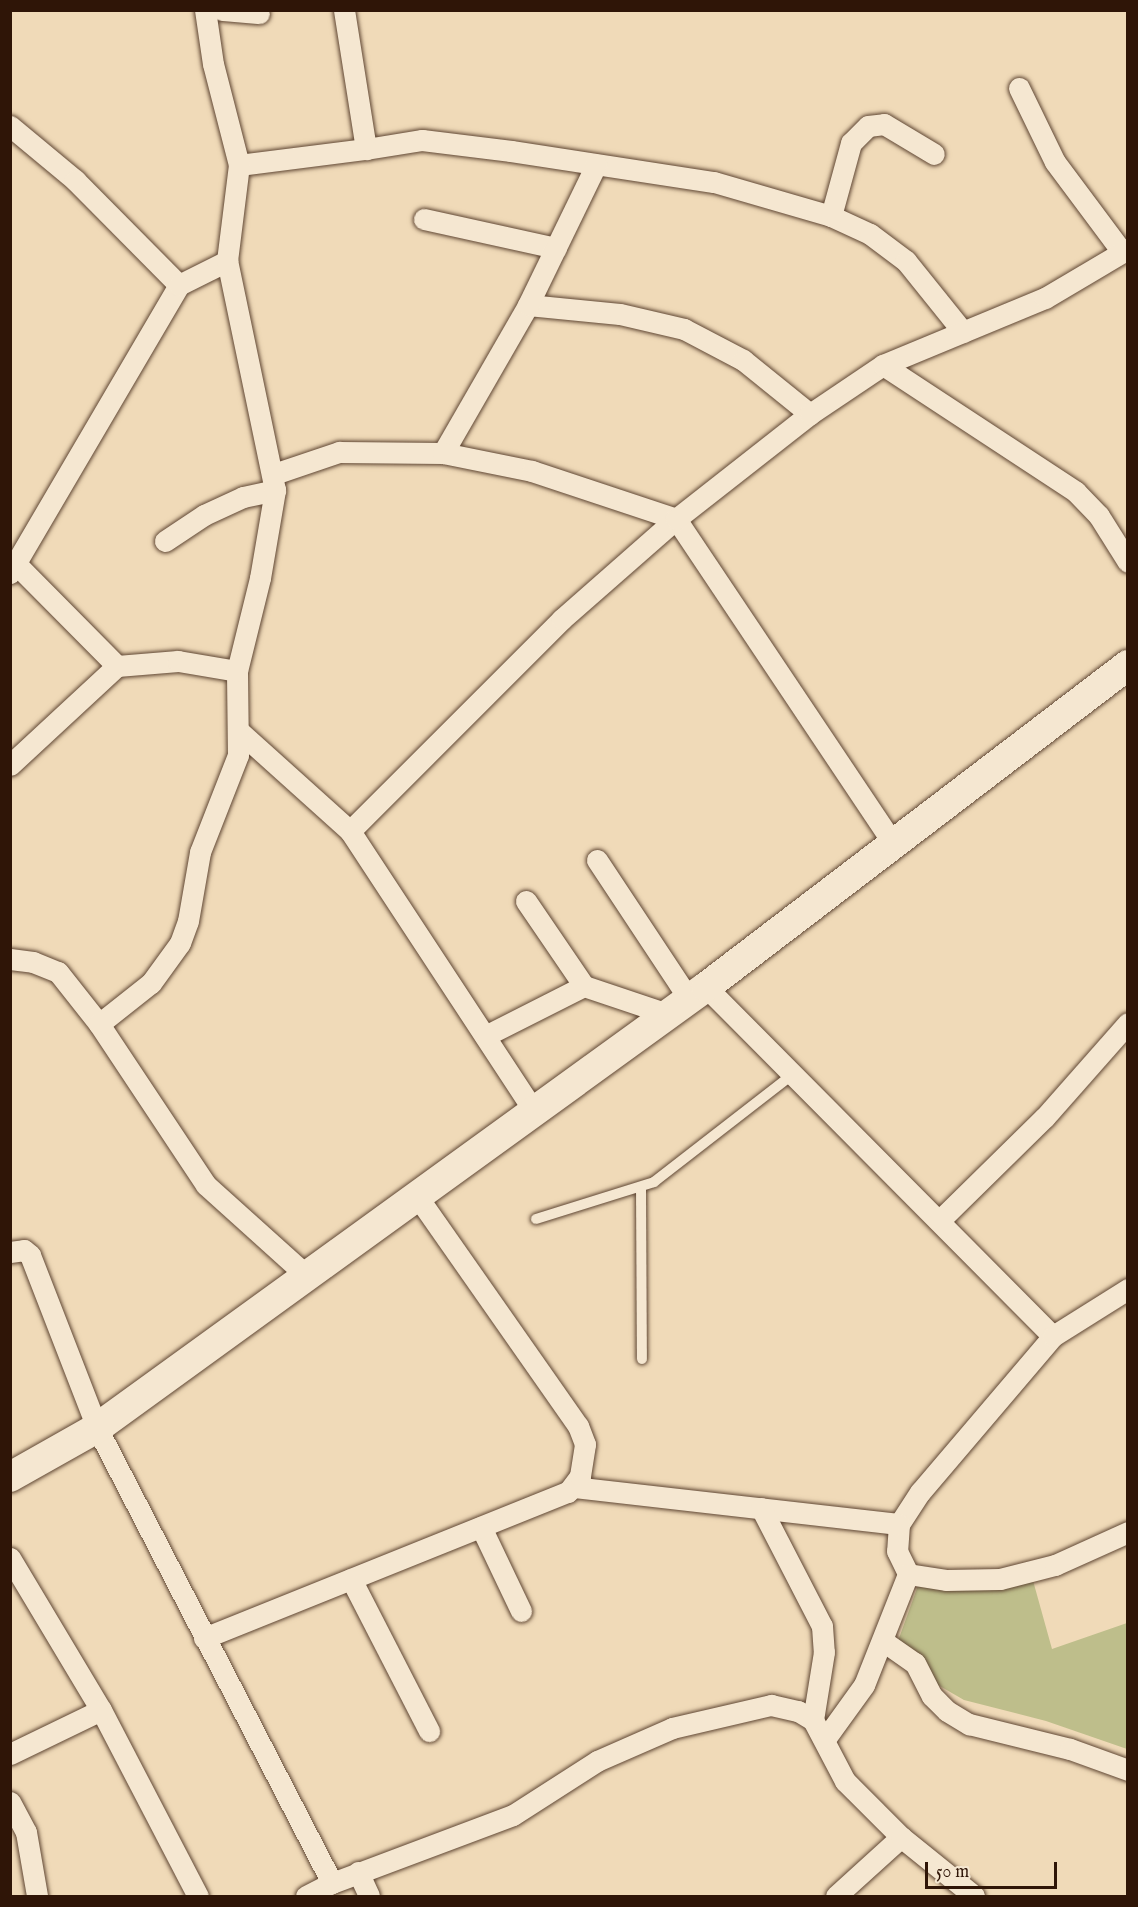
<!DOCTYPE html>
<style>
body{margin:0}
#map{position:relative;width:1138px;height:1907px;overflow:hidden;background:#f0dab8;font-family:"IM FELL English",serif}
div>[style]{position:absolute}
.green>*{inset:0;background:#bebe8b}
.roads{filter:drop-shadow(0 0 2px #5f4633) drop-shadow(0 0 2px #5f4633)}
.lane>*{height:10px;margin:-5px;padding:0 5px;transform-origin:5px;border-radius:5px;background:#f5e7d1}
.street>*{height:21px;margin:-10.5px;padding:0 10.5px;transform-origin:10.5px;border-radius:10.5px;background:#f5e7d1}
.secondary>*{height:30px;margin:-15px;padding:0 15px;transform-origin:15px;border-radius:15px;background:#f5e7d1}
span{translate:-50% -50%;white-space:nowrap;text-align:center;line-height:1.15;-webkit-text-stroke:6px #f5e7d1;paint-order:stroke}
.frame{position:absolute;inset:0;border:12px solid #2f1507;pointer-events:none}
.scale{position:absolute;left:925px;top:1862px;width:132px;height:27px;box-sizing:border-box;border:3px solid #2f1507;border-top:0;padding-left:8px;font-size:18px;line-height:21px;white-space:nowrap;color:#2f1507;-webkit-text-stroke:4px #f5e7d1;paint-order:stroke}
</style>
<div id="map">
<div class="green">
<div style="clip-path:polygon(1032px 1577px,1052px 1649px,1127px 1623px,1127px 1749px,1046px 1721px,964px 1700px,938px 1685px,898px 1641px,920px 1580px)"></div>
</div>
<div class="roads">
<div class="lane">
<div style="left:641px;top:1187px;width:172px;rotate:89.7deg"></div>
<div style="left:536px;top:1219px;width:124px;rotate:-17.4deg"></div>
<div style="left:654px;top:1182px;width:176px;rotate:-37.8deg"></div>
</div>
<div class="street">
<div style="left:222px;top:10px;width:37px;rotate:5deg"></div>
<div style="left:344px;top:10px;width:141px;rotate:81deg"></div>
<div style="left:366px;top:149px;width:57px;rotate:-9.1deg"></div>
<div style="left:422px;top:140px;width:90px;rotate:7deg"></div>
<div style="left:511px;top:151px;width:205px;rotate:8.7deg"></div>
<div style="left:714px;top:182px;width:122px;rotate:16.2deg"></div>
<div style="left:831px;top:216px;width:43px;rotate:24.8deg"></div>
<div style="left:870px;top:234px;width:45px;rotate:36.9deg"></div>
<div style="left:906px;top:261px;width:91px;rotate:51.2deg"></div>
<div style="left:1019px;top:88px;width:82px;rotate:64.1deg"></div>
<div style="left:1055px;top:162px;width:112px;rotate:53.3deg"></div>
<div style="left:10px;top:126px;width:85px;rotate:39.7deg"></div>
<div style="left:75px;top:180px;width:148px;rotate:45.3deg"></div>
<div style="left:239px;top:165px;width:128px;rotate:-7.2deg"></div>
<div style="left:831px;top:216px;width:76px;rotate:-74.7deg"></div>
<div style="left:851px;top:143px;width:24px;rotate:-45deg"></div>
<div style="left:868px;top:126px;width:16px;rotate:-7deg"></div>
<div style="left:884px;top:124px;width:58px;rotate:31deg"></div>
<div style="left:424px;top:219px;width:135px;rotate:12.4deg"></div>
<div style="left:528px;top:305px;width:92px;rotate:5.6deg"></div>
<div style="left:620px;top:314px;width:66px;rotate:13.2deg"></div>
<div style="left:684px;top:329px;width:67px;rotate:27.7deg"></div>
<div style="left:743px;top:360px;width:86px;rotate:38.9deg"></div>
<div style="left:883px;top:365px;width:231px;rotate:33.3deg"></div>
<div style="left:1076px;top:492px;width:33px;rotate:46deg"></div>
<div style="left:1099px;top:516px;width:54px;rotate:57.8deg"></div>
<div style="left:443px;top:453px;width:171px;rotate:-60.1deg"></div>
<div style="left:528px;top:305px;width:156px;rotate:-64.1deg"></div>
<div style="left:274px;top:474px;width:69px;rotate:-18.7deg"></div>
<div style="left:339px;top:452px;width:104px;rotate:0.6deg"></div>
<div style="left:443px;top:453px;width:91px;rotate:11.4deg"></div>
<div style="left:532px;top:471px;width:152px;rotate:18.4deg"></div>
<div style="left:676px;top:519px;width:389px;rotate:56.2deg"></div>
<div style="left:165px;top:541px;width:47px;rotate:-33.7deg"></div>
<div style="left:204px;top:515px;width:43px;rotate:-24.8deg"></div>
<div style="left:243px;top:497px;width:33px;rotate:-12deg"></div>
<div style="left:18px;top:566px;width:141px;rotate:45.3deg"></div>
<div style="left:10px;top:573px;width:334px;rotate:-59.6deg"></div>
<div style="left:179px;top:285px;width:54px;rotate:-26.6deg"></div>
<div style="left:240px;top:732px;width:148px;rotate:42deg"></div>
<div style="left:350px;top:831px;width:334px;rotate:56.7deg"></div>
<div style="left:10px;top:765px;width:146px;rotate:-42.8deg"></div>
<div style="left:117px;top:666px;width:61px;rotate:-4.7deg"></div>
<div style="left:178px;top:661px;width:60px;rotate:9.6deg"></div>
<div style="left:350px;top:831px;width:300px;rotate:-45deg"></div>
<div style="left:562px;top:619px;width:152px;rotate:-41.3deg"></div>
<div style="left:676px;top:519px;width:170px;rotate:-38.1deg"></div>
<div style="left:810px;top:414px;width:88px;rotate:-33.9deg"></div>
<div style="left:883px;top:365px;width:175px;rotate:-22.5deg"></div>
<div style="left:1045px;top:298px;width:96px;rotate:-30.6deg"></div>
<div style="left:597px;top:860px;width:167px;rotate:56.5deg"></div>
<div style="left:526px;top:901px;width:103px;rotate:55.7deg"></div>
<div style="left:584px;top:986px;width:88px;rotate:18.6deg"></div>
<div style="left:10px;top:959px;width:23px;rotate:7deg"></div>
<div style="left:33px;top:962px;width:27px;rotate:22deg"></div>
<div style="left:58px;top:972px;width:66px;rotate:51.7deg"></div>
<div style="left:99px;top:1024px;width:193px;rotate:56.4deg"></div>
<div style="left:206px;top:1185px;width:135px;rotate:42deg"></div>
<div style="left:706px;top:987px;width:492px;rotate:45.2deg"></div>
<div style="left:1053px;top:1336px;width:205px;rotate:130.4deg"></div>
<div style="left:920px;top:1492px;width:38px;rotate:123deg"></div>
<div style="left:899px;top:1524px;width:27px;rotate:94deg"></div>
<div style="left:897px;top:1551px;width:25px;rotate:64deg"></div>
<div style="left:908px;top:1574px;width:119px;rotate:111.6deg"></div>
<div style="left:864px;top:1685px;width:67px;rotate:125.8deg"></div>
<div style="left:99px;top:1024px;width:66px;rotate:-38.3deg"></div>
<div style="left:151px;top:983px;width:49px;rotate:-54.1deg"></div>
<div style="left:180px;top:943px;width:23px;rotate:-70deg"></div>
<div style="left:188px;top:921px;width:70px;rotate:-80.1deg"></div>
<div style="left:200px;top:852px;width:104px;rotate:-68.6deg"></div>
<div style="left:238px;top:755px;width:84px;rotate:-90.7deg"></div>
<div style="left:237px;top:671px;width:96px;rotate:-76.1deg"></div>
<div style="left:260px;top:578px;width:89px;rotate:-80.3deg"></div>
<div style="left:275px;top:490px;width:234px;rotate:-101.8deg"></div>
<div style="left:227px;top:261px;width:97px;rotate:-82.9deg"></div>
<div style="left:239px;top:165px;width:104px;rotate:-104.4deg"></div>
<div style="left:213px;top:64px;width:55px;rotate:-98.4deg"></div>
<div style="left:485px;top:1036px;width:111px;rotate:-26.8deg"></div>
<div style="left:939px;top:1221px;width:148px;rotate:-44.5deg"></div>
<div style="left:1045px;top:1117px;width:125px;rotate:-48.6deg"></div>
<div style="left:10px;top:1252px;width:14px;rotate:-8deg"></div>
<div style="left:24px;top:1250px;width:8px;rotate:40deg"></div>
<div style="left:30px;top:1255px;width:186px;rotate:68.8deg"></div>
<div style="left:97px;top:1428px;width:512px;rotate:62.68deg"></div>
<div style="left:332px;top:1883px;width:193px;rotate:-20.6deg"></div>
<div style="left:513px;top:1815px;width:100px;rotate:-32.7deg"></div>
<div style="left:597px;top:1761px;width:82px;rotate:-23.7deg"></div>
<div style="left:672px;top:1728px;width:102px;rotate:-13.1deg"></div>
<div style="left:771px;top:1705px;width:28px;rotate:13deg"></div>
<div style="left:798px;top:1711px;width:17px;rotate:31deg"></div>
<div style="left:813px;top:1720px;width:69px;rotate:62.3deg"></div>
<div style="left:845px;top:1781px;width:79px;rotate:45deg"></div>
<div style="left:1053px;top:1336px;width:89px;rotate:-32.1deg"></div>
<div style="left:574px;top:1487px;width:327px;rotate:6.5deg"></div>
<div style="left:761px;top:1508px;width:133px;rotate:62.7deg"></div>
<div style="left:822px;top:1626px;width:26px;rotate:86deg"></div>
<div style="left:824px;top:1652px;width:69px;rotate:99.2deg"></div>
<div style="left:481px;top:1527px;width:93px;rotate:64.5deg"></div>
<div style="left:10px;top:1558px;width:177px;rotate:59.1deg"></div>
<div style="left:101px;top:1710px;width:210px;rotate:62.5deg"></div>
<div style="left:908px;top:1574px;width:38px;rotate:9deg"></div>
<div style="left:946px;top:1580px;width:54px;rotate:-1.1deg"></div>
<div style="left:1000px;top:1579px;width:57px;rotate:-14.3deg"></div>
<div style="left:1055px;top:1565px;width:80px;rotate:-24.3deg"></div>
<div style="left:351px;top:1579px;width:171px;rotate:62.8deg"></div>
<div style="left:204px;top:1638px;width:392px;rotate:-21.9deg"></div>
<div style="left:568px;top:1492px;width:20px;rotate:-53deg"></div>
<div style="left:580px;top:1476px;width:32px;rotate:-81deg"></div>
<div style="left:585px;top:1444px;width:19px;rotate:-111deg"></div>
<div style="left:578px;top:1426px;width:282px;rotate:-125deg"></div>
<div style="left:883px;top:1641px;width:39px;rotate:35deg"></div>
<div style="left:915px;top:1663px;width:37px;rotate:63deg"></div>
<div style="left:932px;top:1696px;width:21px;rotate:45deg"></div>
<div style="left:947px;top:1711px;width:26px;rotate:31deg"></div>
<div style="left:969px;top:1724px;width:104px;rotate:13.9deg"></div>
<div style="left:1070px;top:1749px;width:62px;rotate:19.9deg"></div>
<div style="left:10px;top:1754px;width:101px;rotate:-25.8deg"></div>
<div style="left:10px;top:1802px;width:34px;rotate:62deg"></div>
<div style="left:26px;top:1832px;width:65px;rotate:80.2deg"></div>
<div style="left:358px;top:1872px;width:26px;rotate:65deg"></div>
<div style="left:306px;top:1896px;width:29px;rotate:-27deg"></div>
<div style="left:836px;top:1896px;width:88px;rotate:-42.2deg"></div>
<div style="left:901px;top:1837px;width:94px;rotate:38.9deg"></div>
</div>
<div class="secondary">
<div style="left:10px;top:1477px;width:100px;rotate:-29.4deg"></div>
<div style="left:97px;top:1428px;width:752px;rotate:-35.91deg"></div>
<div style="left:706px;top:987px;width:531px;rotate:-37.34deg"></div>
</div>
</div>
<div class="frame"></div>
<div class="scale">50 m</div>
</div>
